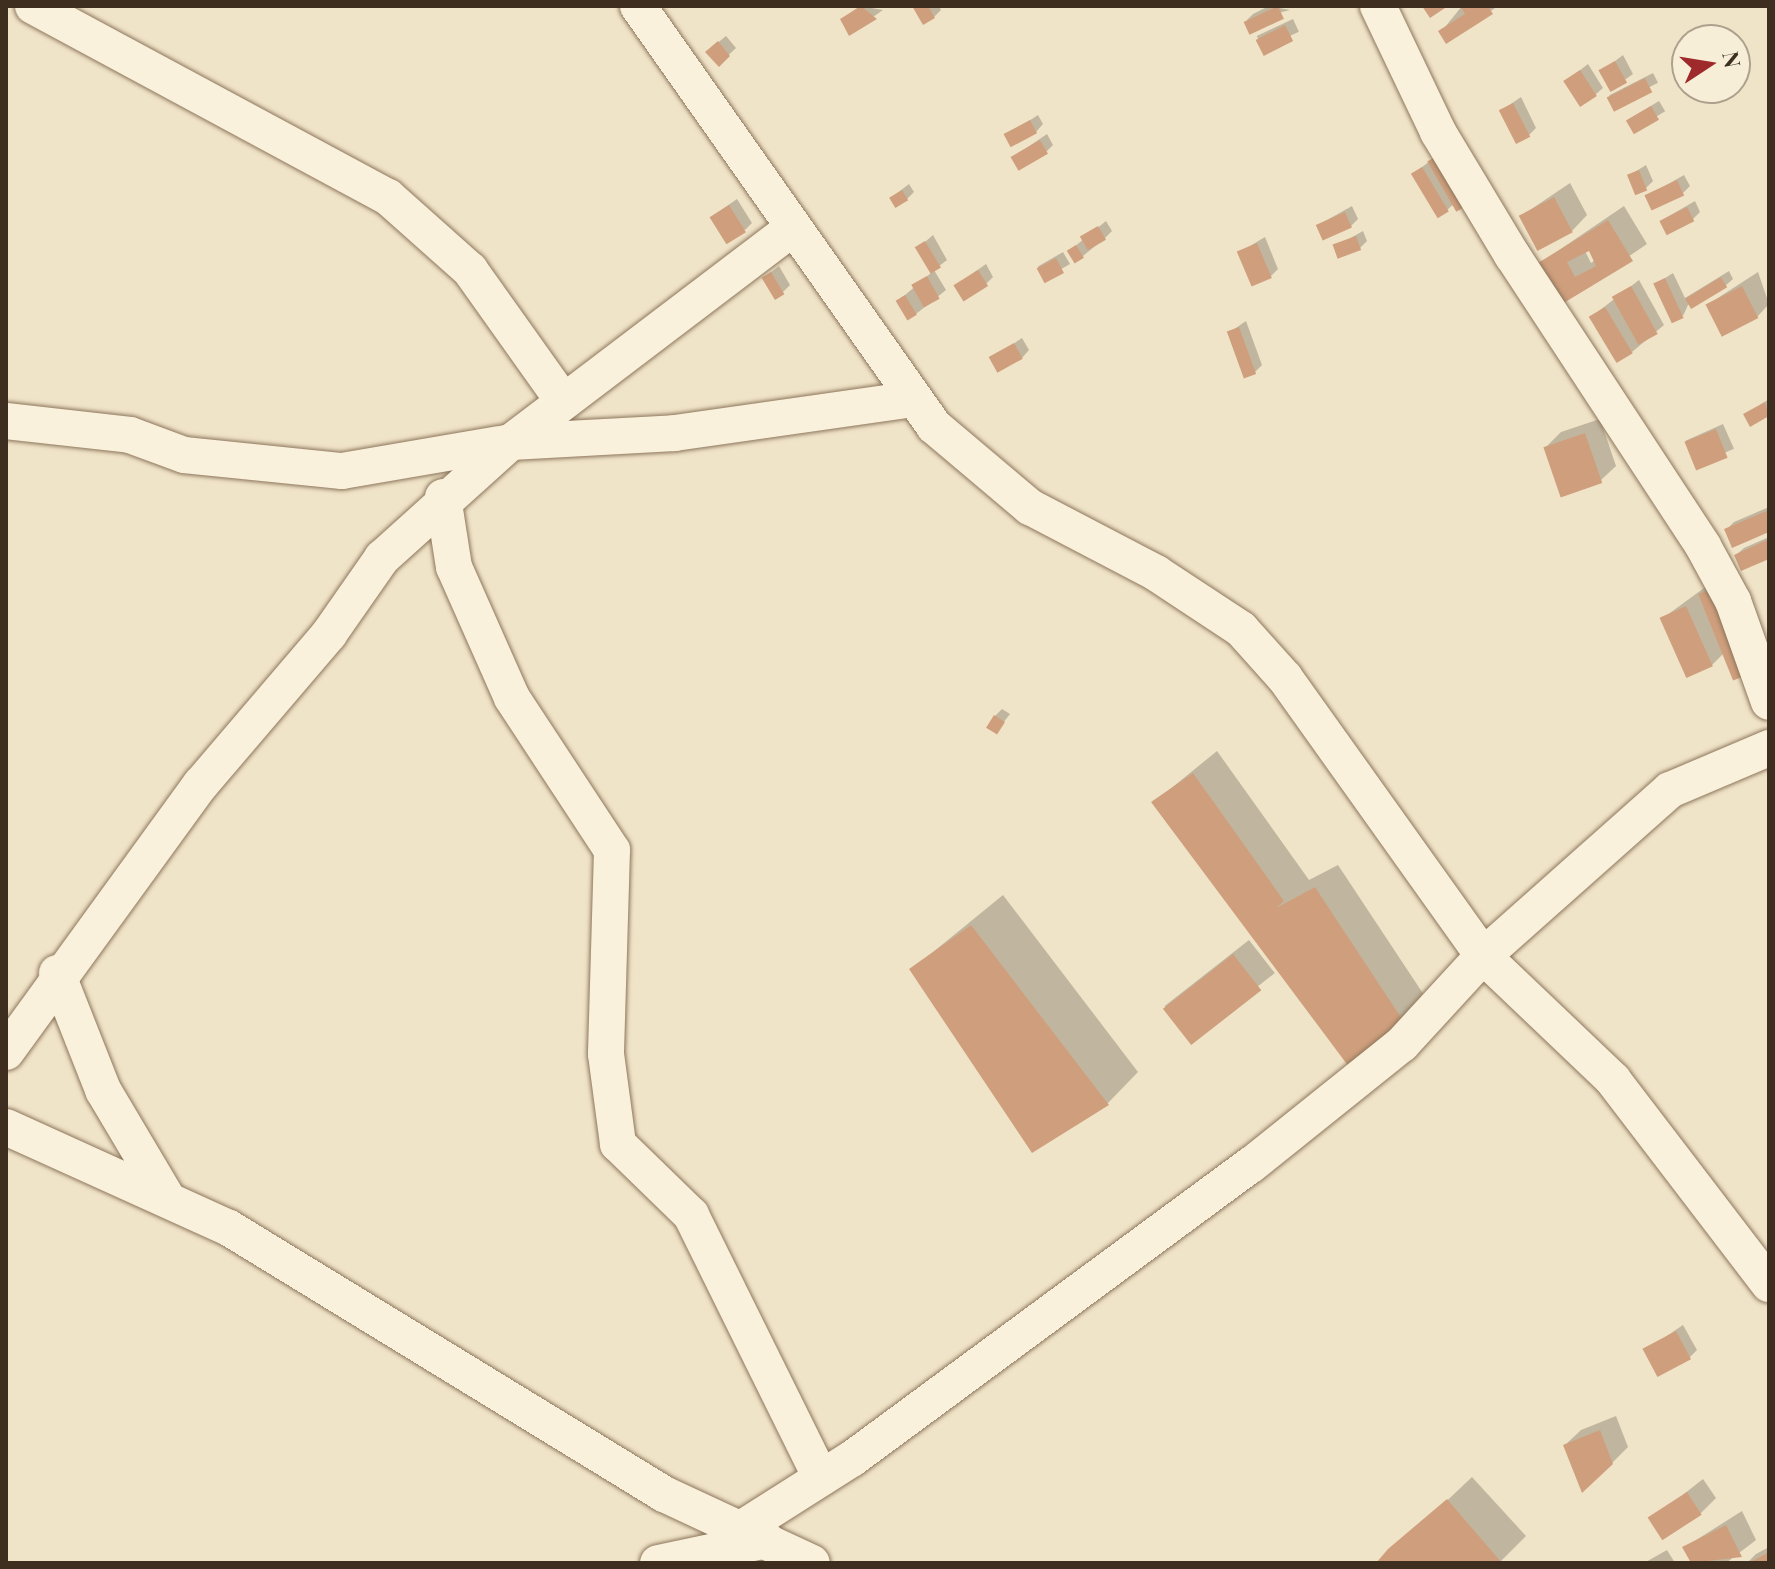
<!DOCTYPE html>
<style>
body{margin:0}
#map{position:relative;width:1775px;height:1569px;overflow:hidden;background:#f0e4c8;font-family:"Playfair Display",serif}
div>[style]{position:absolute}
.shadow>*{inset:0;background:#0003;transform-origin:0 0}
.building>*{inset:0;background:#cf9f7d;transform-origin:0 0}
.roads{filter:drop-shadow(0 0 2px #8d765c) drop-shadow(0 0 2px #8d765c)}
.minor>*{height:36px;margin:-18px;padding:0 18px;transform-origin:18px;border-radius:18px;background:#faf1dc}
span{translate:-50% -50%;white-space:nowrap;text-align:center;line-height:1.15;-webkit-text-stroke:7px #f7eed8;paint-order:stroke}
.frame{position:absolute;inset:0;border:8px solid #3d2e20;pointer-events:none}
.north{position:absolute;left:1671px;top:24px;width:80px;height:80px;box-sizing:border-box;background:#f7eed8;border:2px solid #ada18e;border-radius:50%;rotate:78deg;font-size:22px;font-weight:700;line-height:32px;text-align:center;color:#3d2e20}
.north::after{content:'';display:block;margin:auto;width:28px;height:36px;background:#9e2a2b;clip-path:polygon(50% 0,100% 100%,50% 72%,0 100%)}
</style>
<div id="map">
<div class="shadow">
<div style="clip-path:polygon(860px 6px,883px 10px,850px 33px,842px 19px)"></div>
<div style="clip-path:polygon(914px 6px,939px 6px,941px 10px,934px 17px)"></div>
<div style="clip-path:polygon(1269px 6px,1290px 10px,1246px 21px,1253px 14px)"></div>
<div style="clip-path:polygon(1462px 6px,1498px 6px,1447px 41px,1441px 32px)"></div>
<div style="left:1293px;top:19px;width:14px;height:40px;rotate:65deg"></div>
<div style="clip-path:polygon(726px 36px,736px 48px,719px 64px,715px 45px)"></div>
<div style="clip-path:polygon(1623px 55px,1633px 74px,1612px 89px,1602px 71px)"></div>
<div style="clip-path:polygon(1588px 64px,1603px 88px,1595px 95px,1566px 81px)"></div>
<div style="left:1653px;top:73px;width:11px;height:49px;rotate:63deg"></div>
<div style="clip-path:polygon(1521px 97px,1536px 128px,1529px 135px,1502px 110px)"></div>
<div style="left:1659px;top:101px;width:12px;height:37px;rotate:59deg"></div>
<div style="clip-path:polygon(1038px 115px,1043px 124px,1036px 132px,1007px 135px)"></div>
<div style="clip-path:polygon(1047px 134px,1053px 145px,1046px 152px,1013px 157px)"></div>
<div style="clip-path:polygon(1430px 161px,1454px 204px,1447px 210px,1413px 174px)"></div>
<div style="clip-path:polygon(1646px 165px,1653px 181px,1646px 188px,1630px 175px)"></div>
<div style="clip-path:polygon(1684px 175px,1690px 186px,1683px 193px,1647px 196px)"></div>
<div style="clip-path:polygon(1570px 183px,1587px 215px,1572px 231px,1521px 216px)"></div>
<div style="clip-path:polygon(909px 184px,914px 192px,907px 199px,892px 197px)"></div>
<div style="clip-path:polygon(737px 199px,752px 223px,745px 230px,711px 217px)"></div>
<div style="clip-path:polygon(1695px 201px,1700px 212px,1693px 219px,1662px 220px)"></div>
<div style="clip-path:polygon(1352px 206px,1358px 219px,1351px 226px,1318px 225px)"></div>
<div style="clip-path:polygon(evenodd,1624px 206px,1647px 244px,1563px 301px,1540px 263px,1624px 206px,1590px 248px,1595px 260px,1591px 263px,1585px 251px,1590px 248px)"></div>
<div style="clip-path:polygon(1106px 221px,1112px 231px,1105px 238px,1083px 256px,1069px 251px)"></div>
<div style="clip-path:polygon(1363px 231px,1367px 241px,1360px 248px,1336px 246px)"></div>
<div style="clip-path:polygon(933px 235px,947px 260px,934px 270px,946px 290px,916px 314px,898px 301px,932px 272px,918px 248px)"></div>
<div style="clip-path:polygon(1265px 237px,1278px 269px,1271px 276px,1240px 252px)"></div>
<div style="left:1063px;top:252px;width:14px;height:29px;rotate:60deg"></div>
<div style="clip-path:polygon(986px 264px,993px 277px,986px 284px,956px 285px)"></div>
<div style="clip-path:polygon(779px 266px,790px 285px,783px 292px,764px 278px)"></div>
<div style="clip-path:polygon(1729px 271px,1733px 279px,1724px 287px,1688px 305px,1683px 316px,1656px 284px,1673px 273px,1685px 298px)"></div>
<div style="clip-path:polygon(1758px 272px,1769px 304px,1757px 317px,1707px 305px)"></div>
<div style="clip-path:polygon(1639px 280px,1664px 325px,1632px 352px,1591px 317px)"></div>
<div style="clip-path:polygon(1246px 321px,1262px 365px,1255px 372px,1230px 332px)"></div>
<div style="clip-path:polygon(1022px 338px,1029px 350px,1022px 358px,992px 358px)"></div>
<div style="clip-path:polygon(1769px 399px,1769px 414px,1751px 424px,1745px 415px)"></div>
<div style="clip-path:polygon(1600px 419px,1616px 466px,1600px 481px,1546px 447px,1561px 432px)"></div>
<div style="left:1723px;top:424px;width:27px;height:41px;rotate:66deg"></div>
<div style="clip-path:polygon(1769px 507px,1769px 530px,1727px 529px,1734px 522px)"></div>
<div style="clip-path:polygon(1769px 537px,1769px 556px,1736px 555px,1744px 548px)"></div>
<div style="clip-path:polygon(1715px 580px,1724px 653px,1712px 665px,1663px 618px)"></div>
<div style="clip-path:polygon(1002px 709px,1010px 714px,996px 732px,995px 716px)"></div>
<div style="clip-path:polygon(1217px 751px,1309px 880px,1338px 865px,1428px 1001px,1405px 1024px,1153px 803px)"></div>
<div style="clip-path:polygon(1003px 895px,1138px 1072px,1108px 1103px,1033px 1151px,911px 970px)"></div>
<div style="left:1249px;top:940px;width:42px;height:107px;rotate:52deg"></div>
<div style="clip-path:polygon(1683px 1325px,1697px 1350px,1690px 1357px,1646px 1350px)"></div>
<div style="clip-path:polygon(1616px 1416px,1628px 1447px,1612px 1463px,1565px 1445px,1581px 1430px)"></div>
<div style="clip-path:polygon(1472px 1477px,1526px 1536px,1499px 1563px,1381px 1563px)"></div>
<div style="clip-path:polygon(1703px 1479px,1716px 1498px,1701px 1513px,1652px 1519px)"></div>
<div style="clip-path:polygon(1742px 1511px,1756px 1540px,1726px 1563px,1693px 1563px,1685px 1547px)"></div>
<div style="clip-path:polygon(1769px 1547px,1769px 1563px,1747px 1563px,1756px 1554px)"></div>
<div style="clip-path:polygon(1667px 1550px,1675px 1563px,1644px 1563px)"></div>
</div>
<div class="building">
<div style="clip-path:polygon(861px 6px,877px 19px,849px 36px,840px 19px)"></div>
<div style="clip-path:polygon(912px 6px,928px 6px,935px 18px,923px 25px)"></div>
<div style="left:1278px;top:6px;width:14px;height:38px;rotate:65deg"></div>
<div style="clip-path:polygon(1422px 6px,1448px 6px,1430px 18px)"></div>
<div style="clip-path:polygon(1460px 6px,1488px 6px,1493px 14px,1446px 44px,1438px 31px,1465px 14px)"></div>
<div style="left:1285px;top:25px;width:18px;height:33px;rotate:63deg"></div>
<div style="clip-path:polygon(718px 41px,730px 56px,719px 67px,705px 52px)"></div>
<div style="left:1615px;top:61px;width:25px;height:19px;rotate:61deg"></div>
<div style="left:1580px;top:70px;width:31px;height:20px;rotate:57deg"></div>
<div style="left:1645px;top:78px;width:16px;height:43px;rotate:63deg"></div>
<div style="left:1513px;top:103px;width:38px;height:16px;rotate:63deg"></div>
<div style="left:1651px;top:106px;width:16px;height:29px;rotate:60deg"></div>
<div style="left:1030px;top:120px;width:15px;height:30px;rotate:62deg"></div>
<div style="left:1040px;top:140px;width:16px;height:34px;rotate:60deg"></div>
<div style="left:1442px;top:153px;width:58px;height:17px;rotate:60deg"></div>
<div style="left:1422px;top:167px;width:52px;height:13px;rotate:59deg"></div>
<div style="left:1639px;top:170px;width:22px;height:13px;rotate:68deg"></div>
<div style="left:1677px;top:180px;width:17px;height:36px;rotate:65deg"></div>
<div style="left:902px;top:190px;width:12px;height:15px;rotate:59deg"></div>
<div style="left:1554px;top:197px;width:40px;height:40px;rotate:62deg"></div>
<div style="left:729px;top:205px;width:32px;height:23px;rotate:58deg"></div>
<div style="left:1687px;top:207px;width:16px;height:31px;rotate:63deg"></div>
<div style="left:1345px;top:212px;width:17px;height:32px;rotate:66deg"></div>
<div style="clip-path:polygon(evenodd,1608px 220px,1633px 261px,1562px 304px,1538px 263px,1608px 220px,1589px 251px,1596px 266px,1575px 277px,1567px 262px,1589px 251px)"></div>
<div style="left:1098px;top:226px;width:16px;height:21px;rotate:60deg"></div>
<div style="left:1356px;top:236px;width:15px;height:25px;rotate:70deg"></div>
<div style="left:925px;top:241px;width:31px;height:12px;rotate:59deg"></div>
<div style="left:1257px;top:243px;width:38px;height:22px;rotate:67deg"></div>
<div style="left:1076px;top:245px;width:15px;height:11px;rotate:58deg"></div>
<div style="left:1056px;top:258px;width:17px;height:22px;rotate:62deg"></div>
<div style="left:978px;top:270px;width:19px;height:29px;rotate:58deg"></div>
<div style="left:771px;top:272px;width:26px;height:11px;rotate:59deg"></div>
<div style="left:927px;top:276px;width:26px;height:18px;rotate:61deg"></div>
<div style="left:1721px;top:277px;width:12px;height:42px;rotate:59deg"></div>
<div style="left:1665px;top:278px;width:44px;height:13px;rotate:65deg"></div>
<div style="left:1631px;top:286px;width:55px;height:22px;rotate:61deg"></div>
<div style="left:1742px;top:286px;width:36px;height:41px;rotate:63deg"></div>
<div style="left:905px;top:295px;width:23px;height:11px;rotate:59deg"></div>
<div style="left:1605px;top:307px;width:54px;height:19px;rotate:59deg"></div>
<div style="left:1239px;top:327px;width:50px;height:13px;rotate:70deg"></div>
<div style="left:1014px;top:343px;width:18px;height:29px;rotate:61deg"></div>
<div style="clip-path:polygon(1765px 402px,1769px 416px,1750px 427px,1743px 414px)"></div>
<div style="left:1716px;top:429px;width:31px;height:34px;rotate:68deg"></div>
<div style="left:1585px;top:433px;width:53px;height:44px;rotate:71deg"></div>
<div style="clip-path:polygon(1769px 510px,1769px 532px,1732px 548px,1724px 529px)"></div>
<div style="clip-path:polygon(1769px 539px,1769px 559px,1741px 571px,1734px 555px)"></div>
<div style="left:1714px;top:588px;width:93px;height:17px;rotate:68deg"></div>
<div style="left:1686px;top:606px;width:66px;height:29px;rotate:66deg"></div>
<div style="left:994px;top:715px;width:13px;height:15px;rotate:32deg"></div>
<div style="clip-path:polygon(1193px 773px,1284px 901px,1276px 908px,1315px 887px,1406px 1025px,1349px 1067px,1151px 802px)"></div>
<div style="clip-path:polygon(971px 925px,1109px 1105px,1032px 1153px,909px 969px)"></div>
<div style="left:1233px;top:954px;width:46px;height:89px;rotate:52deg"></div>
<div style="left:1676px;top:1331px;width:32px;height:38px;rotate:62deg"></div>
<div style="clip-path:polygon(1600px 1430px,1613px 1464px,1582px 1493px,1563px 1445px)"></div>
<div style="left:1687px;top:1492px;width:27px;height:47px;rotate:57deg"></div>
<div style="clip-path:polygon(1447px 1499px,1502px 1563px,1376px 1563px,1388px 1549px)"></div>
<div style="clip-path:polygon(1726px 1525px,1742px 1557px,1691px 1563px,1682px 1547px)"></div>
<div style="clip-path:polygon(1769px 1552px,1769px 1563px,1749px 1563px)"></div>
</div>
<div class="roads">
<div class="minor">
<div style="left:33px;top:6px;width:403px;rotate:28.3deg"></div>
<div style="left:388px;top:197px;width:110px;rotate:41.7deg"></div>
<div style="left:470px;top:270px;width:161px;rotate:54.6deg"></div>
<div style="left:638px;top:6px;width:514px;rotate:54.83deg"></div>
<div style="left:934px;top:426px;width:126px;rotate:40.2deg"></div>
<div style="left:1030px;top:507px;width:142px;rotate:27.6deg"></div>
<div style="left:1156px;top:573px;width:102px;rotate:33.4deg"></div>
<div style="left:1241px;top:629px;width:66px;rotate:48.1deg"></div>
<div style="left:1285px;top:678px;width:341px;rotate:54.5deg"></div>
<div style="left:1483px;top:956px;width:180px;rotate:43.6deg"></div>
<div style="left:1613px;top:1080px;width:257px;rotate:52.6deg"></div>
<div style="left:1378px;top:6px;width:140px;rotate:64.5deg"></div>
<div style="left:1438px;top:132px;width:144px;rotate:59deg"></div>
<div style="left:1512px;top:255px;width:348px;rotate:56.7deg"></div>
<div style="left:1703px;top:546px;width:63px;rotate:61.4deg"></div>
<div style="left:1733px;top:601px;width:107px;rotate:70.4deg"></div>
<div style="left:6px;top:421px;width:125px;rotate:6.4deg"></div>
<div style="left:130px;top:435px;width:58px;rotate:20.3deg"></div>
<div style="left:184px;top:455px;width:159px;rotate:5.8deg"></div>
<div style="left:342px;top:471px;width:171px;rotate:-9.7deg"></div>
<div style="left:511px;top:442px;width:164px;rotate:-3.1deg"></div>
<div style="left:675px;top:433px;width:241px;rotate:-8.1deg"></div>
<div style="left:443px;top:497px;width:71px;rotate:81.1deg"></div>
<div style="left:454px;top:567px;width:143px;rotate:66.1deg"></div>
<div style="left:512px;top:698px;width:182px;rotate:56.7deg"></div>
<div style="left:612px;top:850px;width:204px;rotate:91.7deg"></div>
<div style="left:606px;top:1054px;width:91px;rotate:82.4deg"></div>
<div style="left:618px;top:1144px;width:102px;rotate:44.2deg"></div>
<div style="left:691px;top:1215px;width:293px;rotate:63.7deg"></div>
<div style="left:57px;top:973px;width:126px;rotate:68.5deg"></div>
<div style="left:103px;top:1090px;width:126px;rotate:59.3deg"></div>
<div style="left:6px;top:1052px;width:331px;rotate:-54deg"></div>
<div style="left:201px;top:784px;width:197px;rotate:-49.5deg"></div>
<div style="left:329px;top:634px;width:93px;rotate:-55.1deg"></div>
<div style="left:382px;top:558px;width:173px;rotate:-42deg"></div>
<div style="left:511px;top:442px;width:353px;rotate:-37.2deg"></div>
<div style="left:6px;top:1127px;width:245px;rotate:24.4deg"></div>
<div style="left:229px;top:1228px;width:510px;rotate:31.45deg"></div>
<div style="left:664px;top:1494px;width:163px;rotate:25deg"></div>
<div style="left:741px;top:1529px;width:133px;rotate:-32.4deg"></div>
<div style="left:853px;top:1458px;width:494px;rotate:-36.4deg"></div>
<div style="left:1251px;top:1165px;width:193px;rotate:-38.7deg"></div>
<div style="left:1402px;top:1044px;width:120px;rotate:-47.4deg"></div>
<div style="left:1483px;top:956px;width:250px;rotate:-41.6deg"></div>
<div style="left:1670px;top:790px;width:108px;rotate:-23deg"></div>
<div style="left:658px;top:1563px;width:111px;rotate:-11.9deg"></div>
</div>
</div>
<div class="frame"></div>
<div class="north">N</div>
</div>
